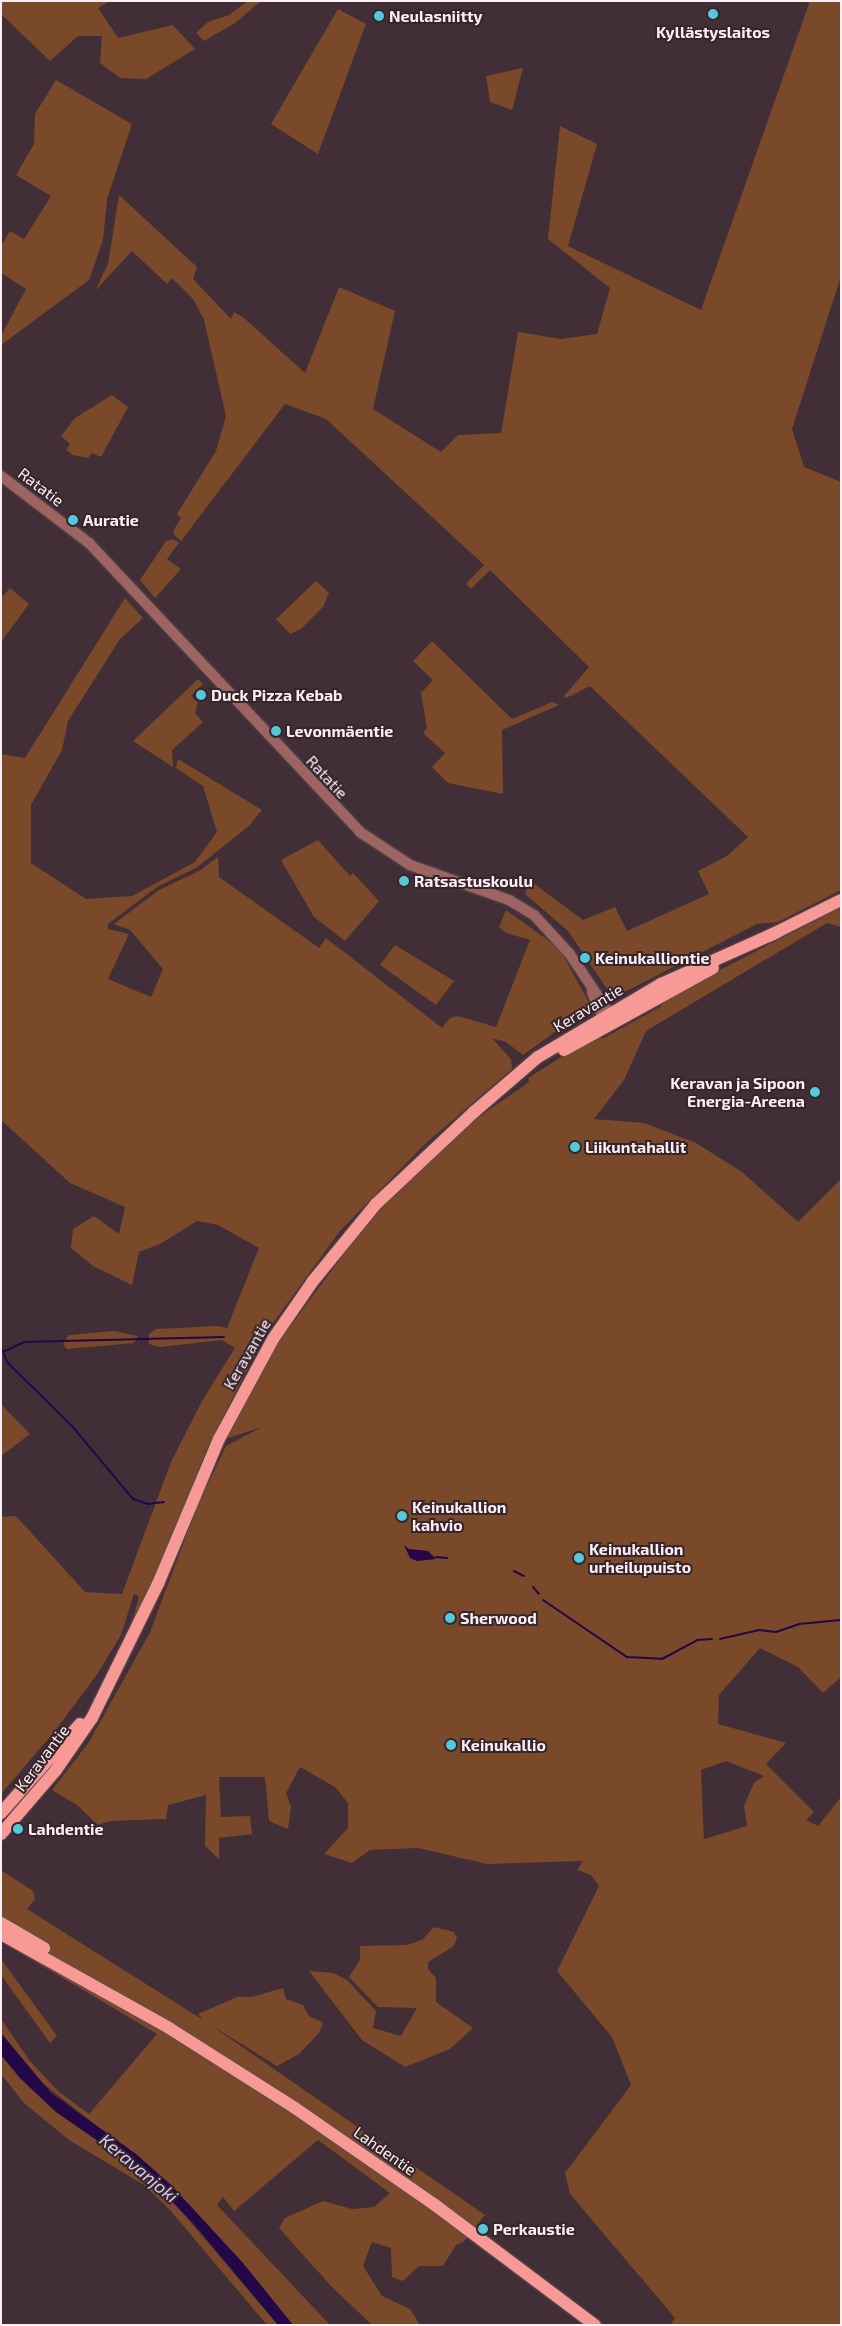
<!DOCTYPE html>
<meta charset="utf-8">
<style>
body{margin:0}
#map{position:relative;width:842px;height:2326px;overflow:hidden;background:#422e36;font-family:"Exo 2",sans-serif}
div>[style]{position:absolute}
.green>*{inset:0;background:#794929}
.water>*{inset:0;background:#230747}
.stream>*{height:2px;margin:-1px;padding:0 1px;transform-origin:1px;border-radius:1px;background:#230747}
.roads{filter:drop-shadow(0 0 1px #604d54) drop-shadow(0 0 1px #604d54)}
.minor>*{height:10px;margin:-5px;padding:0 5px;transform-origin:5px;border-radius:5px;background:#9e6461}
.major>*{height:12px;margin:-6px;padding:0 6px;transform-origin:6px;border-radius:6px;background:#f79994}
.dots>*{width:14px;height:14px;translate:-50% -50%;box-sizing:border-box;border:2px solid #37252c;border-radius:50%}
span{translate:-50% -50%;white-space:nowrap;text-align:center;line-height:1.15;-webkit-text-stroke:4px #37252c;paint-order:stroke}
.poi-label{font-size:16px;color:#fceff3;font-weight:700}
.left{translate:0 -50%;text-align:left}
.right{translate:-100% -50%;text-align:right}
.street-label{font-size:16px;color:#fceff3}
.water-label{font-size:18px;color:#d5ccf3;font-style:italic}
.frame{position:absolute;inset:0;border:2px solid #fceff3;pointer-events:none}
</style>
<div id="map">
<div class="green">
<div style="clip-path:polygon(1px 1px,110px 1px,98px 8px,118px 38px,173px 25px,195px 49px,146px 79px,120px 78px,100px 63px,102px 36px,78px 36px,50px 61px,1px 14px)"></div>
<div style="clip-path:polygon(248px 1px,261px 1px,235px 23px,204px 41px,196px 33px,208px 22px,229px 15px)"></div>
<div style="clip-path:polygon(810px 1px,841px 1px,841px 276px,792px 429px,804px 467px,841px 482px,841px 890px,778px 922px,757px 924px,613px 998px,568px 931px,525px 894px,529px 880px,583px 920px,615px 907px,627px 931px,709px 894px,698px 871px,727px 856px,748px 837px,590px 686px,566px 698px,564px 696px,589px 667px,490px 570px,471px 589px,466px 584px,484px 565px,326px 419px,285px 404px,181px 541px,175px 536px,173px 531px,181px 518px,177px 514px,216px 451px,226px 416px,204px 320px,193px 299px,172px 278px,167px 284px,132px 251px,95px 291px,108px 264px,119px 195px,197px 267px,193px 279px,231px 319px,234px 312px,244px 318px,305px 373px,339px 287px,395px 311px,373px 409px,441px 452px,458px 435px,501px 433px,518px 332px,561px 339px,597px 334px,610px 288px,548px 239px,560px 126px,597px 144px,568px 246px,701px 310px)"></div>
<div style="clip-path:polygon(338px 9px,366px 24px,318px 154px,271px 124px)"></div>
<div style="clip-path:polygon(523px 68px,512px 110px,490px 102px,486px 76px)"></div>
<div style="clip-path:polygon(56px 80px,132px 124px,107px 199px,103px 240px,89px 280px,1px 345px,1px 336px,26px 289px,1px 273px,1px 246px,10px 231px,24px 239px,51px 196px,16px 175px,34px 144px,35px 114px)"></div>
<div style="clip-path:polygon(112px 395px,128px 407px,101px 457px,92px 453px,88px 458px,73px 455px,66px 450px,70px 444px,61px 436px,75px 418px)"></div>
<div style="clip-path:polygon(173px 539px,179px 543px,167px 559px,181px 569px,155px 598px,140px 580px,166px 541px)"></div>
<div style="clip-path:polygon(316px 581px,329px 593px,323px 607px,301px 629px,290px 634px,276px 619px)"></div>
<div style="clip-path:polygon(10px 588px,29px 604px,1px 642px,1px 598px)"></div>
<div style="clip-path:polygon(125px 598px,143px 618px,120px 639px,68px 721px,62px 750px,31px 805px,31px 863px,86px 899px,132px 896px,195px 862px,217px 832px,203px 786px,176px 768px,178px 759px,262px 810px,249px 826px,196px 868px,157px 887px,108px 924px,108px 929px,129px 934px,108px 979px,151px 997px,163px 969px,130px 930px,114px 924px,159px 890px,199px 871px,218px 857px,219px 877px,319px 948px,326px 938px,442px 1028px,450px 1018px,458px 1016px,496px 1027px,530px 940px,506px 933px,499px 927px,506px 910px,559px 948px,591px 1006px,523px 1055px,506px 1042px,492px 1038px,511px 1059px,512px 1069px,425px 1144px,340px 1231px,265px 1334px,206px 1451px,146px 1601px,129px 1632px,139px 1597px,134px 1594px,121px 1635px,96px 1676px,54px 1732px,1px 1794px,1px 1517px,16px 1516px,85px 1592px,122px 1594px,171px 1462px,202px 1401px,235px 1348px,222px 1340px,160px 1347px,149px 1344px,149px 1334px,156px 1329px,218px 1326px,227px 1328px,259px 1248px,218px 1225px,197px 1221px,160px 1244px,139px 1252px,132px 1285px,93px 1266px,71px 1248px,73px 1229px,94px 1216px,119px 1234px,125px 1207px,70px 1183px,1px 1120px,1px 754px,25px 758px)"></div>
<div style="clip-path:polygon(432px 641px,512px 719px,552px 702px,559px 705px,502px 730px,503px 794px,448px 783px,432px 767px,445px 753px,423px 733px,427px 728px,421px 693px,433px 680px,413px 661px)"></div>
<div style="clip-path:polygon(198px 679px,203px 684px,191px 696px,198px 703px,195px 713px,203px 722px,172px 750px,173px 767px,133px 741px)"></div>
<div style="clip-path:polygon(318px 840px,350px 876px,353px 873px,379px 901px,345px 941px,314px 917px,281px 860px)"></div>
<div style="clip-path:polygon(evenodd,841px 907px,841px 927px,827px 923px,646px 1031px,624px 1080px,594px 1119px,644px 1123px,696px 1143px,742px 1172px,798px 1222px,841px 1179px,841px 1677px,823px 1693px,798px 1667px,760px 1648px,719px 1695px,718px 1724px,786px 1743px,766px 1764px,814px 1812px,806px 1820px,818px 1826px,841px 1797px,841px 2325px,670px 2325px,675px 2318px,570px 2194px,565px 2173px,631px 2085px,612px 2037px,557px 1971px,599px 1886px,591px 1875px,577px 1870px,583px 1861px,487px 1864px,418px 1848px,370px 1850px,352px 1863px,324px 1854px,348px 1828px,348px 1803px,335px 1787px,300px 1767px,286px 1793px,291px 1807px,288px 1829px,269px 1821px,265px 1777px,219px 1777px,221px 1817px,250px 1816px,252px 1834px,219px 1838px,219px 1859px,205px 1846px,206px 1795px,168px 1805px,166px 1819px,110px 1821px,98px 1825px,77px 1805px,52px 1790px,89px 1742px,150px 1632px,198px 1504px,226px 1446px,262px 1427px,225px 1439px,269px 1355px,352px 1243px,386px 1203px,469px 1124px,529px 1082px,528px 1078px,591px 1038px,604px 1038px,660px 1007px,666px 998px,841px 907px,726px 1761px,764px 1776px,754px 1783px,744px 1806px,747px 1826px,704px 1839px,701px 1770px,726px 1761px)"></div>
<div style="clip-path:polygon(395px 945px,454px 981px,436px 1005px,380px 965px)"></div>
<div style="clip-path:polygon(114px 1331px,138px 1336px,134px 1343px,67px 1349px,63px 1344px,69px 1335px)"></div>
<div style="clip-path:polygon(1px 1404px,30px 1434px,1px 1456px)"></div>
<div style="clip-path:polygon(1px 1870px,33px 1891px,35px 1899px,27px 1909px,203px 2020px,198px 2014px,237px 1997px,251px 1997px,283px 1988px,286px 1999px,303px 2005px,309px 2016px,320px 2021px,323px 2024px,319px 2033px,299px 2054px,277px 2066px,209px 2024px,485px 2215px,463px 2242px,456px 2245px,443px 2266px,419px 2266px,403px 2281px,392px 2277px,391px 2248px,372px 2242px,363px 2266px,382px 2296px,410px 2309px,420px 2325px,372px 2325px,331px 2286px,279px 2228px,285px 2218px,323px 2201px,352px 2209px,374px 2207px,390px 2193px,318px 2140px,234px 2211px,223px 2197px,217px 2205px,330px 2325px,293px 2325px,242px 2262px,170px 2184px,35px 2077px,1px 2033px,1px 2019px,30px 2061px,59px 2092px,89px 2114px,157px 2034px,1px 1941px)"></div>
<div style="clip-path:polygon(434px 1927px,454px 1932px,457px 1938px,454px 1946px,428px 1962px,428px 1969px,436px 1978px,436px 2002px,473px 2028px,450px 2049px,405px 2067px,362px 2040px,309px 1971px,333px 1973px,347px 1980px,376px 2011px,373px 2028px,401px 2036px,417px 2008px,378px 2007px,349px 1977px,360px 1960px,360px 1946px,407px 1945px,422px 1940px)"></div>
<div style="clip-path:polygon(1px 1959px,57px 2036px,50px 2043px,1px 1975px)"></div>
<div style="clip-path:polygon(1px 2055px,20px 2078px,56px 2112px,128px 2160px,163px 2190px,278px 2325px,267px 2325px,170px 2210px,144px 2185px,69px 2140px,24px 2103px,1px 2074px)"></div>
</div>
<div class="water">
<div style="clip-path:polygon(404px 1545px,409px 1549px,428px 1551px,436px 1559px,417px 1561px,410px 1558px)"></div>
<div style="clip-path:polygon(1px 2033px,51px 2093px,136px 2154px,170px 2184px,242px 2262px,293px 2325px,278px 2325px,194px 2224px,144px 2173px,56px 2112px,20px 2078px,1px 2055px)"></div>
</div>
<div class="stream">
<div style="left:1px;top:1347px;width:16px;rotate:68deg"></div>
<div style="left:7px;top:1362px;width:91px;rotate:44.6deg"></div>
<div style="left:72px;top:1426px;width:95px;rotate:50.1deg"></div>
<div style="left:133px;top:1499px;width:16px;rotate:18deg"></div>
<div style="left:148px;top:1504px;width:16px;rotate:-7deg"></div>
<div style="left:3px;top:1352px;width:23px;rotate:-25deg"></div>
<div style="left:24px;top:1342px;width:200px;rotate:-1.4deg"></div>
<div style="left:436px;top:1557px;width:11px;rotate:5deg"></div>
<div style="left:514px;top:1571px;width:11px;rotate:27deg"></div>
<div style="left:533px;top:1587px;width:9px;rotate:49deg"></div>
<div style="left:543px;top:1600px;width:102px;rotate:34.2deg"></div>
<div style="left:627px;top:1657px;width:35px;rotate:3deg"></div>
<div style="left:662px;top:1659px;width:40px;rotate:-28deg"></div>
<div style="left:697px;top:1640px;width:15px;rotate:-4deg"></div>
<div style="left:720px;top:1639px;width:40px;rotate:-13deg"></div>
<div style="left:759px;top:1630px;width:17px;rotate:7deg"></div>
<div style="left:776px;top:1632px;width:24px;rotate:-19deg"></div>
<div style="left:799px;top:1624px;width:42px;rotate:-5.4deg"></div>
</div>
<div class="roads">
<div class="minor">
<div style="left:1px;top:476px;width:111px;rotate:37.3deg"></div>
<div style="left:89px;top:543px;width:396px;rotate:46.8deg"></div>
<div style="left:360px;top:832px;width:60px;rotate:33.4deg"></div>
<div style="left:410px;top:865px;width:105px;rotate:19.5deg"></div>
<div style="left:509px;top:900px;width:29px;rotate:31deg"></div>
<div style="left:534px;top:915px;width:52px;rotate:47.4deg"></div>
<div style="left:569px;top:953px;width:81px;rotate:56.1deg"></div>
<div style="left:592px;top:992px;width:36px;rotate:67deg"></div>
</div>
<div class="major">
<div style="left:769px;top:936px;width:80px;rotate:-26.6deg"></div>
<div style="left:564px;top:1050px;width:170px;rotate:-28.8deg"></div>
<div style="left:1px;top:1813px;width:119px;rotate:-48.4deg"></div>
<div style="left:1px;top:1834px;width:84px;rotate:-49.3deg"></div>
<div style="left:56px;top:1770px;width:63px;rotate:-55.3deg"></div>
<div style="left:92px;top:1718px;width:149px;rotate:-63.8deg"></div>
<div style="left:158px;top:1584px;width:157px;rotate:-67.2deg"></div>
<div style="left:219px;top:1439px;width:114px;rotate:-61.6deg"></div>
<div style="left:273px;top:1339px;width:70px;rotate:-55.4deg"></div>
<div style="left:313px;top:1281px;width:99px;rotate:-50.7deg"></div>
<div style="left:376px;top:1204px;width:134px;rotate:-43.2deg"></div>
<div style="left:474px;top:1112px;width:84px;rotate:-40.7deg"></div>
<div style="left:538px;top:1057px;width:143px;rotate:-30.7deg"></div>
<div style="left:661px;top:984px;width:127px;rotate:-24.1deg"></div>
<div style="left:1px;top:1923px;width:50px;rotate:30.2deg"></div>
<div style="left:1px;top:1934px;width:193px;rotate:29.2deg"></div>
<div style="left:169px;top:2028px;width:149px;rotate:32.4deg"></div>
<div style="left:295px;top:2108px;width:170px;rotate:34.7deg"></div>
<div style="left:435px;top:2205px;width:200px;rotate:36.9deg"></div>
</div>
</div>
<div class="dots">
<div style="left:713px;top:14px;background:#53cadc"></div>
<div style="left:379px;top:16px;background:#53cadc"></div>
<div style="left:73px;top:520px;background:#53cadc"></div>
<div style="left:201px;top:695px;background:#53cadc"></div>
<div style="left:276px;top:731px;background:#53cadc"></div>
<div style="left:404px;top:881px;background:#53cadc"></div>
<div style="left:585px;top:958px;background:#53cadc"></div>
<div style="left:815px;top:1092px;background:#53cadc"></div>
<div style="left:575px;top:1147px;background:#53cadc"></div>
<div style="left:402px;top:1516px;background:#53cadc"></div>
<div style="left:579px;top:1558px;background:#53cadc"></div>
<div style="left:450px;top:1618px;background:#53cadc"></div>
<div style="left:451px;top:1745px;background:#53cadc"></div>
<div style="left:18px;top:1829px;background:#53cadc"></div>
<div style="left:483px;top:2229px;background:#53cadc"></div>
</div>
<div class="poi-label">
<span class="left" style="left:389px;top:16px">Neulasniitty</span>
<span style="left:713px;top:32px">Kyllästyslaitos</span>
<span class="left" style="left:83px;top:520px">Auratie</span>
<span class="left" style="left:211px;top:695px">Duck Pizza Kebab</span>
<span class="left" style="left:286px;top:731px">Levonmäentie</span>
<span class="left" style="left:414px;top:881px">Ratsastuskoulu</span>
<span class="left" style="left:595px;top:958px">Keinukalliontie</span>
<span class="right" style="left:805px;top:1092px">Keravan ja Sipoon<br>Energia-Areena</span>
<span class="left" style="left:585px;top:1147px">Liikuntahallit</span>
<span class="left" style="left:412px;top:1516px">Keinukallion<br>kahvio</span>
<span class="left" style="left:589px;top:1558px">Keinukallion<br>urheilupuisto</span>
<span class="left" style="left:460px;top:1618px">Sherwood</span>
<span class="left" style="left:461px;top:1745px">Keinukallio</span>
<span class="left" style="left:28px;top:1829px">Lahdentie</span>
<span class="left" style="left:493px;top:2229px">Perkaustie</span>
</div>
<div class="street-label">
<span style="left:41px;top:487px;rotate:37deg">Ratatie</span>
<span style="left:327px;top:777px;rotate:47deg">Ratatie</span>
<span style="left:588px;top:1008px;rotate:-31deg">Keravantie</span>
<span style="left:247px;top:1354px;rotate:-60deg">Keravantie</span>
<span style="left:42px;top:1758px;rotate:-53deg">Keravantie</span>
<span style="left:385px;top:2151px;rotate:35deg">Lahdentie</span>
</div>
<div class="water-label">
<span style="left:139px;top:2168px;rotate:40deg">Keravanjoki</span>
</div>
<div class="frame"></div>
</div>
